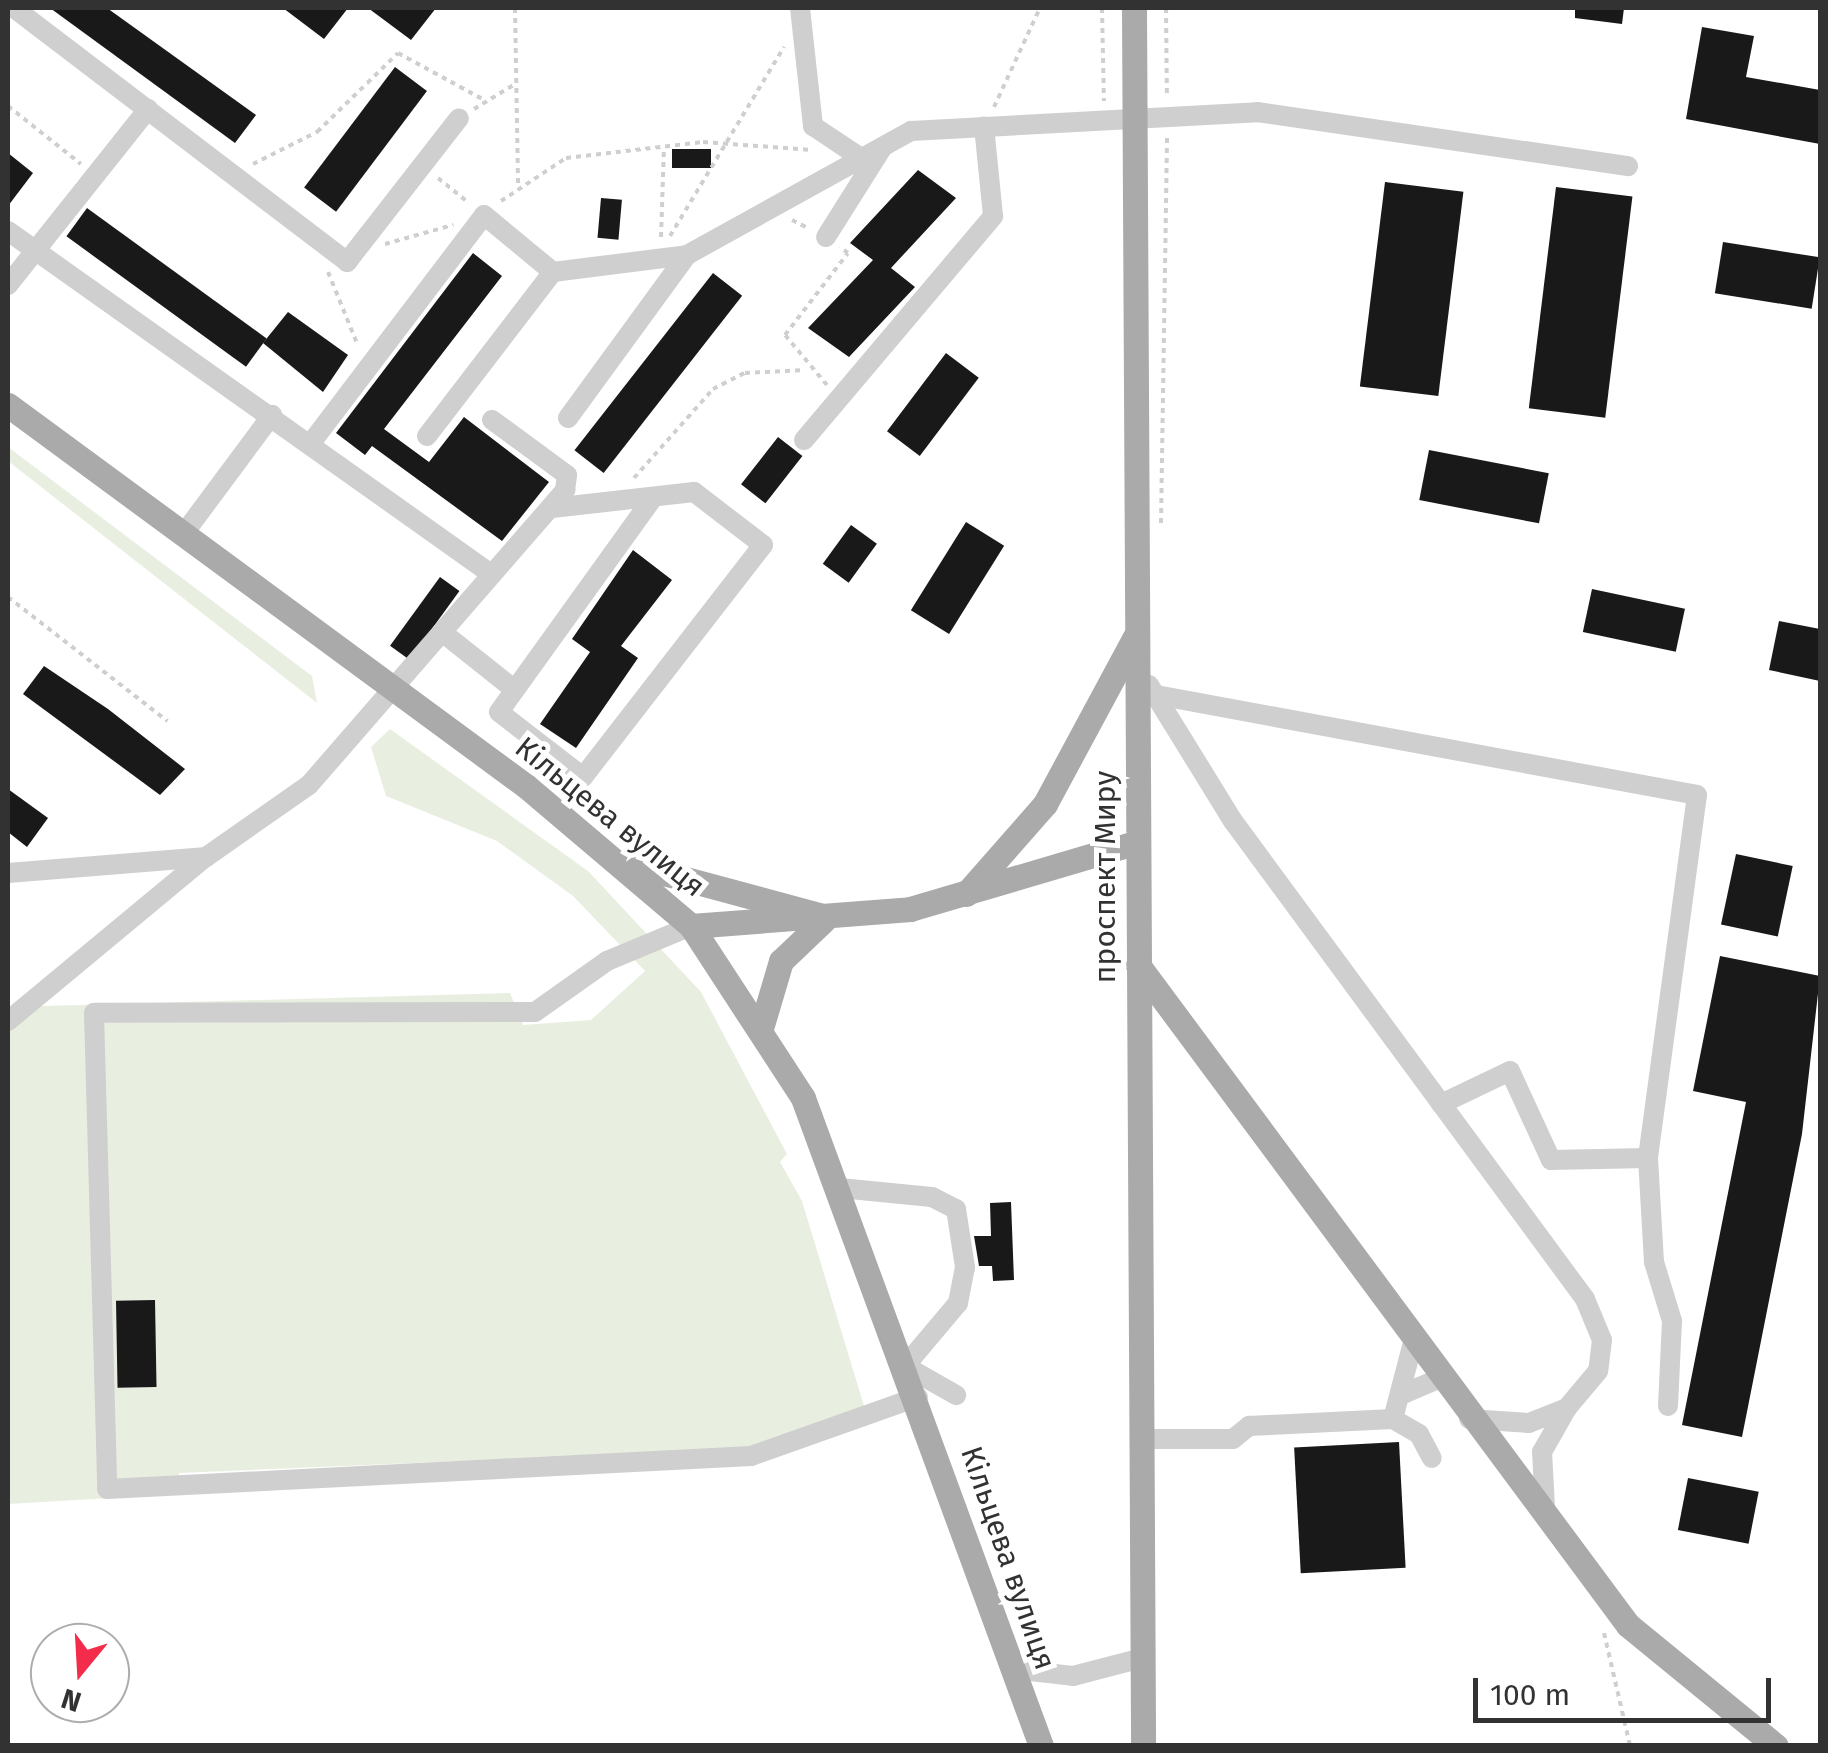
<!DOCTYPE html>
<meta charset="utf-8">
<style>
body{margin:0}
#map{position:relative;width:1828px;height:1753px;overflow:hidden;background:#fff;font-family:"Fira Sans",sans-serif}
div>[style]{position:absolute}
.green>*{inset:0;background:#e9efe0}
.building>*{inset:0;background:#191919;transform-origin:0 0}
.path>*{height:4px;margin-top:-2px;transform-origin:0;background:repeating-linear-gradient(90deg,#cfcfcf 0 5px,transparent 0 10px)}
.minor>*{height:20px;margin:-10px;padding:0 10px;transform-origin:10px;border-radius:10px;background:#cfcfcf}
.major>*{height:25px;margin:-12.5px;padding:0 12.5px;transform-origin:12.5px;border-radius:12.5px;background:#aaa}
span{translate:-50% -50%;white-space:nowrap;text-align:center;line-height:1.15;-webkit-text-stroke:10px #fff;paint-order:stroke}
.street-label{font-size:30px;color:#323232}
.frame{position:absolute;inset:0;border:10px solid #323232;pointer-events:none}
.north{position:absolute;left:30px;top:1623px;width:100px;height:100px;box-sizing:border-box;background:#fff;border:2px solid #adadad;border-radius:50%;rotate:198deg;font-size:28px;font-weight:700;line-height:40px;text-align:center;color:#323232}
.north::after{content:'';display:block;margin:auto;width:35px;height:45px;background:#f22c4a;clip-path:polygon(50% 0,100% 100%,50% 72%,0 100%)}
.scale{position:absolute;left:1473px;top:1678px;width:298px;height:45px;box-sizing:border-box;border:5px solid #323232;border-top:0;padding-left:12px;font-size:30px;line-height:35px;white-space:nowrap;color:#323232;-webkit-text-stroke:8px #fff;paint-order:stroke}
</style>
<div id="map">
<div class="green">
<div style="clip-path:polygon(8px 447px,312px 676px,317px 703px,8px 461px)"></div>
<div style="clip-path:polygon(390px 729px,588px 871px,701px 992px,787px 1154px,780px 1162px,802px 1201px,864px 1406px,750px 1449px,179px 1473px,179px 1494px,8px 1504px,8px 1007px,510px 993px,523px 1025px,591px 1020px,645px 971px,573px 896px,497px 841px,386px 796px,371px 747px)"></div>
</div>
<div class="building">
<div style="clip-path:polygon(50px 8px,107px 8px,256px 115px,235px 143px)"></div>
<div style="clip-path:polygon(283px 8px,348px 8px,324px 39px)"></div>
<div style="clip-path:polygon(368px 8px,436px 8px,411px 40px)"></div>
<div style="clip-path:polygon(1575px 8px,1624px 8px,1622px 24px,1575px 18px)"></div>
<div style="clip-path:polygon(1702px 27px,1754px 36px,1746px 77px,1820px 90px,1820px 144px,1686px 119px)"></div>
<div style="left:395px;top:67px;width:40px;height:151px;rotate:37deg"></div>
<div style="left:672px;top:149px;width:39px;height:19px"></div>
<div style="clip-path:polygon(8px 153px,33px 173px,8px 206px)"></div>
<div style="clip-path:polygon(918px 170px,956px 198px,891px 268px,915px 287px,849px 357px,808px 328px,873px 260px,850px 243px)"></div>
<div style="left:1385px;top:182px;width:79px;height:206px;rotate:7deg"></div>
<div style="left:1556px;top:187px;width:77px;height:223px;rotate:7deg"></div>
<div style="left:601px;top:198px;width:21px;height:40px;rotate:5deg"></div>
<div style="left:87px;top:208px;width:222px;height:35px;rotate:36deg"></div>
<div style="left:1723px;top:242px;width:98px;height:52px;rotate:9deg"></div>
<div style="clip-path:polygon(473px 253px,502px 276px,384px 429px,429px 462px,464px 417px,549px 482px,502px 541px,372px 446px,365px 455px,336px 433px)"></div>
<div style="left:713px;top:273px;width:37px;height:225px;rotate:38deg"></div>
<div style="clip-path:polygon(288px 312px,348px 355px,323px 392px,263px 343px)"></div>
<div style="left:946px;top:353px;width:41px;height:98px;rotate:37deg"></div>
<div style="left:778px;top:437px;width:31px;height:60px;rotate:38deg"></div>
<div style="left:1429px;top:450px;width:122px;height:51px;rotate:11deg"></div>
<div style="left:966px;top:522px;width:45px;height:104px;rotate:32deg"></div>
<div style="left:851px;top:525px;width:32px;height:48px;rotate:36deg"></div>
<div style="clip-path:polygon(633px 550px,672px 580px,621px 646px,638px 658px,576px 748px,540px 724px,590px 652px,572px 639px)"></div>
<div style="left:440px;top:577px;width:24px;height:85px;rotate:36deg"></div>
<div style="left:1592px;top:589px;width:95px;height:44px;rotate:12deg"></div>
<div style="clip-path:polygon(1779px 621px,1820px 629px,1820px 681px,1769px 670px)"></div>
<div style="clip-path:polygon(44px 666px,108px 709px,185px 769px,160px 795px,23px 694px)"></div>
<div style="clip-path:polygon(8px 789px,48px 818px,27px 847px,8px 832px)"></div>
<div style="left:1736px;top:854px;width:58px;height:72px;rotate:12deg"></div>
<div style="clip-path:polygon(1720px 956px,1820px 976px,1802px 1134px,1742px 1437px,1682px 1425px,1746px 1102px,1693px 1091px)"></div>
<div style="clip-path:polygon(1011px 1202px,1014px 1280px,993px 1281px,992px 1266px,979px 1266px,974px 1236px,991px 1236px,990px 1203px)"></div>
<div style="left:155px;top:1300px;width:87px;height:39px;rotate:89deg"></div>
<div style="left:1399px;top:1442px;width:126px;height:105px;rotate:87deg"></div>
<div style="left:1688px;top:1478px;width:72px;height:53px;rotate:11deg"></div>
</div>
<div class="path">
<div style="left:515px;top:8px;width:178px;rotate:89deg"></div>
<div style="left:1102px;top:8px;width:93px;rotate:88.8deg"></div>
<div style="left:1166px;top:8px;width:90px;rotate:89.4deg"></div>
<div style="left:8px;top:106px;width:93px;rotate:38.5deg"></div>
<div style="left:994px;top:107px;width:109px;rotate:-65.1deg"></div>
<div style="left:474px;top:109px;width:50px;rotate:-31.2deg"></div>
<div style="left:253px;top:164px;width:72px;rotate:-26.6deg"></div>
<div style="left:317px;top:132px;width:113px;rotate:-44.3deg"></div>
<div style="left:398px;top:53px;width:100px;rotate:28.6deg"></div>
<div style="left:438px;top:178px;width:40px;rotate:39deg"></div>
<div style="left:501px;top:201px;width:78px;rotate:-33.5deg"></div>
<div style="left:566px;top:158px;width:138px;rotate:-6.7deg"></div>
<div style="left:703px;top:142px;width:109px;rotate:4.2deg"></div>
<div style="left:792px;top:220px;width:20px;rotate:27deg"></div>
<div style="left:670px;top:236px;width:221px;rotate:-58.9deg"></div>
<div style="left:661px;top:237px;width:90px;rotate:-88.1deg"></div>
<div style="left:385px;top:244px;width:71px;rotate:-15.6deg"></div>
<div style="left:328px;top:272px;width:80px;rotate:67.9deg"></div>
<div style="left:827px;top:385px;width:65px;rotate:-130deg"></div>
<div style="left:785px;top:335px;width:103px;rotate:-52.5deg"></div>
<div style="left:848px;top:253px;width:10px;rotate:-143deg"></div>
<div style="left:634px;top:478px;width:119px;rotate:-48.4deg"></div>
<div style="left:713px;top:389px;width:36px;rotate:-27deg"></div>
<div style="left:745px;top:373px;width:60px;rotate:-2.9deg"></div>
<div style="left:1161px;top:523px;width:386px;rotate:-89.1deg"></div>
<div style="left:8px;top:597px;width:202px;rotate:37.9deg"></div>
<div style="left:1604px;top:1633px;width:116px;rotate:77deg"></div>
</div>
<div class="minor">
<div style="left:14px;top:8px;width:419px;rotate:37.3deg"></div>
<div style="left:347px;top:262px;width:182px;rotate:-52.1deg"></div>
<div style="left:800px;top:8px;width:119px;rotate:83.7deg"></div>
<div style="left:813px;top:126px;width:58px;rotate:33.7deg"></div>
<div style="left:8px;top:231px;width:587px;rotate:35.37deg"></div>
<div style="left:826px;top:237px;width:105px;rotate:-57.8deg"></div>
<div style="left:8px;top:285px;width:225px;rotate:-51.5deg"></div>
<div style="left:568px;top:418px;width:202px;rotate:-53.9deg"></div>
<div style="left:687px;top:255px;width:256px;rotate:-29deg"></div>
<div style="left:911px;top:131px;width:347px;rotate:-3.1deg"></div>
<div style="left:1257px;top:112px;width:375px;rotate:8.3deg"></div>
<div style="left:427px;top:436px;width:207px;rotate:-52.5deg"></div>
<div style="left:553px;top:272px;width:135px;rotate:-7.2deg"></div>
<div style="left:804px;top:440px;width:293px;rotate:-49.8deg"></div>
<div style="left:993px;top:216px;width:90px;rotate:-95.7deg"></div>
<div style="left:311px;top:443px;width:286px;rotate:-52.8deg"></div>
<div style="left:484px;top:215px;width:89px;rotate:39.6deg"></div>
<div style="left:552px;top:508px;width:143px;rotate:-6.4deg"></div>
<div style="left:694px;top:492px;width:87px;rotate:37.5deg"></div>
<div style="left:763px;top:545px;width:294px;rotate:127.8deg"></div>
<div style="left:583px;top:777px;width:106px;rotate:-142.3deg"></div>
<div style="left:499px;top:712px;width:262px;rotate:-54.3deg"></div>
<div style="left:185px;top:532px;width:146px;rotate:-53.4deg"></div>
<div style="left:442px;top:632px;width:93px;rotate:38.5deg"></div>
<div style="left:1149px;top:685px;width:160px;rotate:58.3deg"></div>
<div style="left:1233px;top:821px;width:594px;rotate:53.63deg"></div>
<div style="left:1585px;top:1299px;width:44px;rotate:67.5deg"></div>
<div style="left:1602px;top:1340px;width:31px;rotate:97deg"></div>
<div style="left:1598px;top:1371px;width:48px;rotate:130deg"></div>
<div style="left:1567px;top:1408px;width:41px;rotate:158.5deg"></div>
<div style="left:1529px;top:1423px;width:60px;rotate:-176.2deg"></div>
<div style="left:1151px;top:694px;width:555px;rotate:10.48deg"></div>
<div style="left:1697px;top:795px;width:366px;rotate:97.7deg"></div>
<div style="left:1648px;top:1158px;width:104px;rotate:86.7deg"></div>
<div style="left:1654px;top:1262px;width:62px;rotate:73deg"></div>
<div style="left:1672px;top:1321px;width:85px;rotate:92.7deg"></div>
<div style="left:8px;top:873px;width:199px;rotate:-4.6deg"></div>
<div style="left:206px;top:857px;width:126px;rotate:-35deg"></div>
<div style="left:309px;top:785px;width:391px;rotate:-49deg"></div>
<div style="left:565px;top:490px;width:15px;rotate:-82deg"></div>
<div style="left:567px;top:475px;width:93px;rotate:-143.7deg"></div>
<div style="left:691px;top:926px;width:91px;rotate:157.4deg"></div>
<div style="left:607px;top:961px;width:88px;rotate:144.7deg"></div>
<div style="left:535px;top:1012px;width:441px;rotate:179.9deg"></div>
<div style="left:94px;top:1013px;width:476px;rotate:88.4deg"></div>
<div style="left:107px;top:1489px;width:645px;rotate:-2.93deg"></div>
<div style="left:751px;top:1456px;width:177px;rotate:-19.5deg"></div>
<div style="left:8px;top:1021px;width:255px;rotate:-39.7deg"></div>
<div style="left:1441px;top:1104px;width:76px;rotate:-25.6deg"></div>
<div style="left:1510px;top:1071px;width:98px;rotate:65.3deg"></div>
<div style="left:1551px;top:1160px;width:97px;rotate:-1.2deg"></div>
<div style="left:840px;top:1188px;width:92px;rotate:5.6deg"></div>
<div style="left:932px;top:1197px;width:27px;rotate:27deg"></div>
<div style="left:956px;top:1209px;width:59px;rotate:81.2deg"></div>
<div style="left:965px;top:1267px;width:37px;rotate:101deg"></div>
<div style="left:958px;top:1303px;width:82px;rotate:130.1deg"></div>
<div style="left:905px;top:1366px;width:59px;rotate:29.6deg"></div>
<div style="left:1403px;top:1394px;width:38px;rotate:-23deg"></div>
<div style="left:1393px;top:1419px;width:30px;rotate:30deg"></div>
<div style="left:1419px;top:1434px;width:27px;rotate:62deg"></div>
<div style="left:1141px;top:1439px;width:92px"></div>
<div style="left:1233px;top:1439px;width:21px;rotate:-39deg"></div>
<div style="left:1249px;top:1426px;width:144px;rotate:-2.8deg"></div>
<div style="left:1393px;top:1419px;width:75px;rotate:-75.4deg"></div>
<div style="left:1545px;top:1507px;width:55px;rotate:-93.1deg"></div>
<div style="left:1542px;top:1452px;width:51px;rotate:-60.4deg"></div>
<div style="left:1011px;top:1669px;width:62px;rotate:6.4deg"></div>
<div style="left:1073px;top:1676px;width:71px;rotate:-14.6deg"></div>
</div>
<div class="major">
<div style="left:1134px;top:8px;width:1738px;rotate:89.7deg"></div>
<div style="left:8px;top:405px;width:643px;rotate:36.34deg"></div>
<div style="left:526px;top:786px;width:216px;rotate:40.3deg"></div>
<div style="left:691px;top:926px;width:205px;rotate:56.9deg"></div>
<div style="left:803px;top:1098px;width:690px;rotate:69.83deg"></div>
<div style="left:630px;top:864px;width:196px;rotate:15.1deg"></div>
<div style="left:966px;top:894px;width:120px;rotate:-48.7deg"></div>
<div style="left:1045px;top:804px;width:190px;rotate:-61.7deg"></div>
<div style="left:691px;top:926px;width:220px;rotate:-4.4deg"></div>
<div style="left:910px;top:909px;width:237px;rotate:-16.4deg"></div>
<div style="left:1138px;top:965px;width:822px;rotate:53.41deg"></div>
<div style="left:1628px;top:1625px;width:191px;rotate:39.3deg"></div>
<div style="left:762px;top:1025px;width:67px;rotate:-73.5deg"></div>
<div style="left:781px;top:961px;width:59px;rotate:-43.6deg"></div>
</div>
<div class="street-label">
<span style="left:610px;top:817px;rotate:39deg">Кільцева вулиця</span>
<span style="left:1105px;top:877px;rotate:-90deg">проспект Миру</span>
<span style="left:1008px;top:1558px;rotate:71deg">Кільцева вулиця</span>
</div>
<div class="frame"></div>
<div class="north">N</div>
<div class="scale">100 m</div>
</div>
